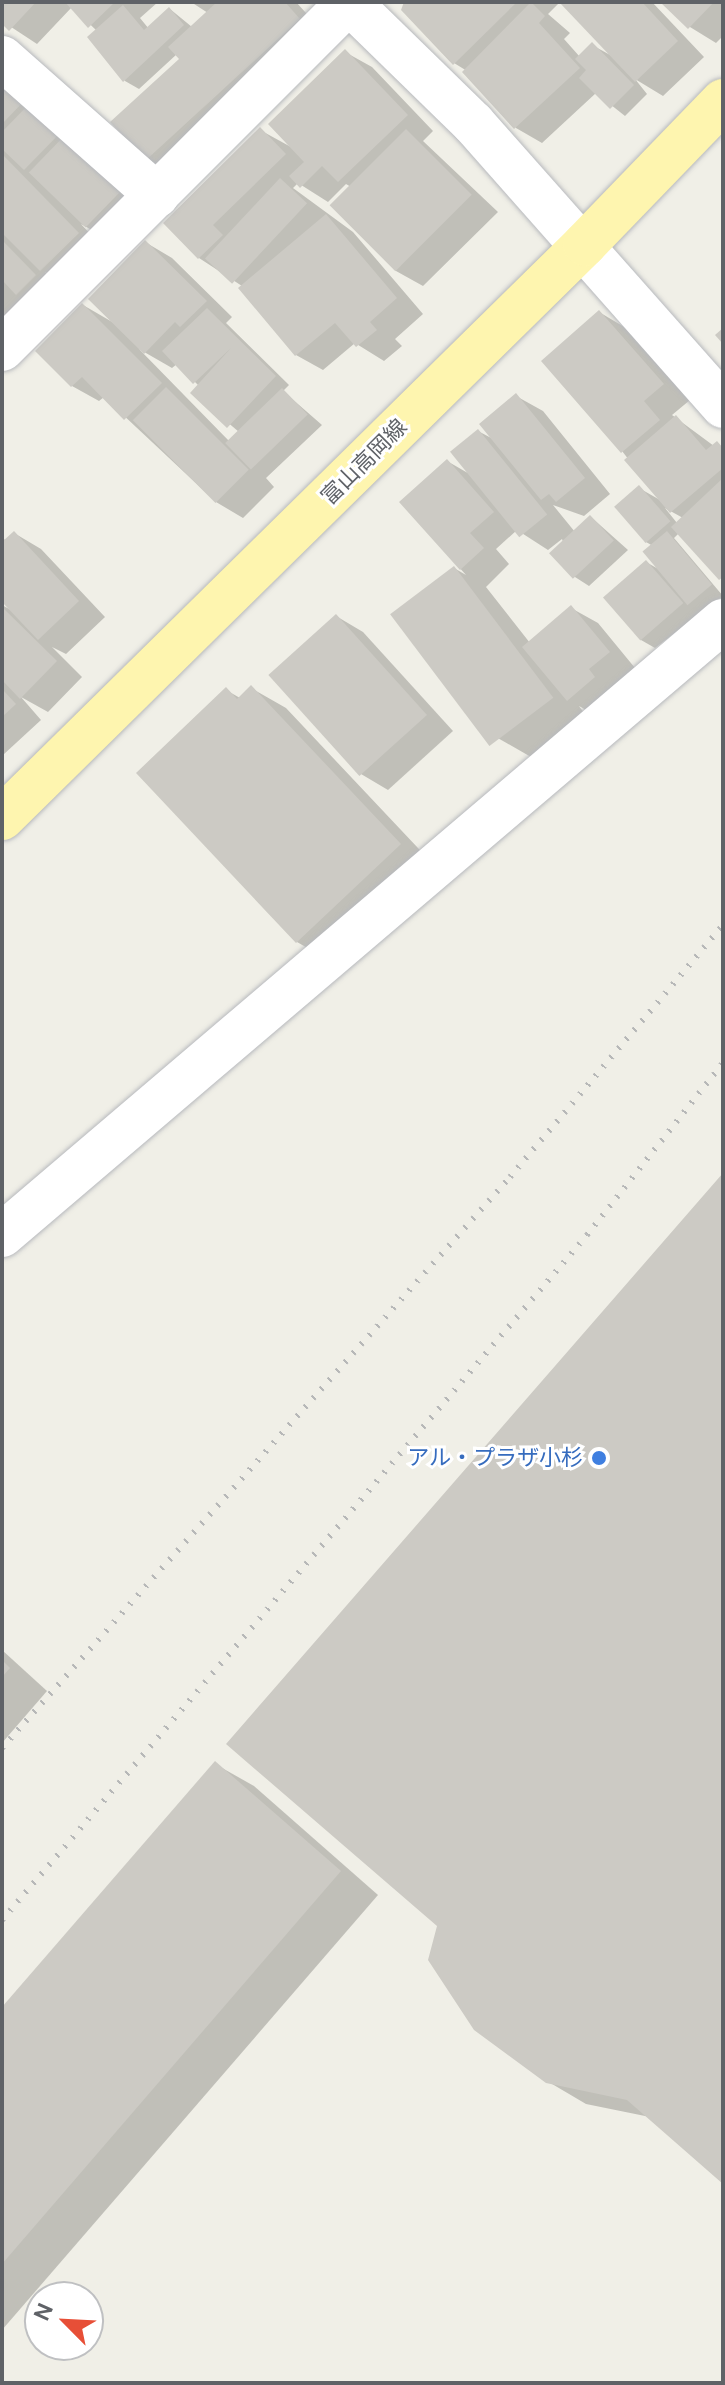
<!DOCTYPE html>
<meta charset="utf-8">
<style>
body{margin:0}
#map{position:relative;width:725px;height:2385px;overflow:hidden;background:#f0efe7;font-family:"DM Sans","Noto Sans JP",sans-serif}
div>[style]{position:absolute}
.shadow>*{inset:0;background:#0003}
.building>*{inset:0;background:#cccac4;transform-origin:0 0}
.roads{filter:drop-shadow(0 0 2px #b7b9bd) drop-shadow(0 0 2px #b7b9bd)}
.minor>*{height:44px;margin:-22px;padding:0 22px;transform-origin:22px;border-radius:22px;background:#fff}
.major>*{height:44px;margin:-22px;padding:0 22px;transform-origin:22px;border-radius:22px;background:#fef5af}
.rail>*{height:6px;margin-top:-3px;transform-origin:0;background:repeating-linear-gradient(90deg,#b7b8b8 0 2px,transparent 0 12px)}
.dots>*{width:22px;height:22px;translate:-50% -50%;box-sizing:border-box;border:4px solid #fff;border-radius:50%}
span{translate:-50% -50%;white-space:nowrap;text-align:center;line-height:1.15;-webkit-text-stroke:6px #fff;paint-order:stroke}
.street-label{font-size:22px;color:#5f6267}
.shop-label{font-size:22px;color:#366cbe}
.right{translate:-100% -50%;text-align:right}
.frame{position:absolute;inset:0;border:4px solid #5f6267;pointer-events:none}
.north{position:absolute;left:24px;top:2281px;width:80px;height:80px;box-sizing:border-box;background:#fff;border:2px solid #bfc0c2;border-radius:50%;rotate:294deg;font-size:22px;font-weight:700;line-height:32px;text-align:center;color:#5f6267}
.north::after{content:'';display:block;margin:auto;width:28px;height:36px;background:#e74f37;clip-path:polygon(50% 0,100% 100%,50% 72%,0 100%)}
</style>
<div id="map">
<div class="shadow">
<div style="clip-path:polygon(2px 2px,158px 2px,140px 18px,149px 29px,170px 9px,192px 27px,208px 13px,191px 2px,296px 2px,326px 35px,174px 174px,147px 159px,181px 59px,177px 54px,139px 89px,125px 81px,90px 38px,97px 31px,72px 7px,37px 44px,2px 21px)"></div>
<div style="clip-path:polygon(407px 2px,560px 2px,548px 14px,570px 33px,564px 39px,580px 57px,592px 45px,612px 56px,562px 2px,652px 2px,704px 57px,663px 96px,635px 79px,647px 94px,625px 116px,596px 93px,542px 143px,516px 128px,467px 71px,454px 63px)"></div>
<div style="clip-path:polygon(663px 2px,723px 2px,723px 36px,716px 43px,690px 27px)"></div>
<div style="clip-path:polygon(345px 52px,372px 67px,433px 131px,423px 141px,498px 212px,423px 286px,396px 271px,351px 187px,346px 184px,328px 202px,298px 183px,293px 188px,353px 232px,423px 314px,395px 339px,402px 346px,384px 361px,355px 343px,323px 370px,296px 355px,242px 286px,199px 258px,166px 223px,260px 130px,291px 147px)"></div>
<div style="clip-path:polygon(2px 72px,150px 204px,113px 242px,81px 224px,105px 250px,68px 285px,45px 272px,62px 291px,2px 324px)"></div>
<div style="clip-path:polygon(evenodd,145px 242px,172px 258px,232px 317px,226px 323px,289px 385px,283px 391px,322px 425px,266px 478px,274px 487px,243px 518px,216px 502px,104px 397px,99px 401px,72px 386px,83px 305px,114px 323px,145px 242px,139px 349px,172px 368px,177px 364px,199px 386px,193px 393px,239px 432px,229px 441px,139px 349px)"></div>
<div style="clip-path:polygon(evenodd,599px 312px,626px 328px,690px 400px,672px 415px,714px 446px,723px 446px,723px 580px,679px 533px,674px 538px,723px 596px,655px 648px,641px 640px,646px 562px,660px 570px,653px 546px,646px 542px,639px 488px,660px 500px,622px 451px,599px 312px,665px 508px,683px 518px,677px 523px,665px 508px)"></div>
<div style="clip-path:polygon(516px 396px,543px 411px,610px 494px,584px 516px,553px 505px,575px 532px,591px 517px,628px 550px,589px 586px,575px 577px,562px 539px,548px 550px,517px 530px,496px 549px,509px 564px,486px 587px,530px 643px,571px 608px,598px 623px,635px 668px,595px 715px,579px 706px,587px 717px,531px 757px,496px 737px,454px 568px,466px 575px,401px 502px,447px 461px,473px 476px,478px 431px,495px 440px)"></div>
<div style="clip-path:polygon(14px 533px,41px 549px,105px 617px,66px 654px,52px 647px,82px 677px,48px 712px,21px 697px,41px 720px,3px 755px,2px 605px,11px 610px,2px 599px,2px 537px,6px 541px)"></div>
<div style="clip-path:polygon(336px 616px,363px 632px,453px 731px,388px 790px,361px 774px)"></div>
<div style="clip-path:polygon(251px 688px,286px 708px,434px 865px,332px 962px,297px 942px,226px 690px,240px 698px)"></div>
<div style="clip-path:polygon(723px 1176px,723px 2182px,650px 2117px,586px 2104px,547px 2081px)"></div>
<div style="clip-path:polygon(2px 1650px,47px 1691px,2px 1743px)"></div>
<div style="clip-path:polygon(215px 1764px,254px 1786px,378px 1895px,2px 2330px,2px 2011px)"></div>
</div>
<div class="building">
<div style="clip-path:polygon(2px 2px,36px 2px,9px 31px,2px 24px)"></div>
<div style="clip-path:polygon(65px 2px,115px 2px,88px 28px)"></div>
<div style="clip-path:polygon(217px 2px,285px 2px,300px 19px,146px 160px,110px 122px,179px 59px,168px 47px)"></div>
<div style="clip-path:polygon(404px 2px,517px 2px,453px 65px,401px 10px)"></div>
<div style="clip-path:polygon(531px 2px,545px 16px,539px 23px,580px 68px,514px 129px,462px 72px)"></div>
<div style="clip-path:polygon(559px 2px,642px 2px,678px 41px,635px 82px)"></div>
<div style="clip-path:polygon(660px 2px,714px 2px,688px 29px)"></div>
<div style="clip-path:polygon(123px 5px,144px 30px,169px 7px,184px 25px,123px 82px,87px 37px)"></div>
<div style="clip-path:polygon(592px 42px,634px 85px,610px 109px,579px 78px,586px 70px,575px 59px)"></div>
<div style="clip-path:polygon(345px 49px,408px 115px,338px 182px,322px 166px,300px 188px,289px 176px,304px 162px,268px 124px)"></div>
<div style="clip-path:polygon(2px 78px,25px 100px,2px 124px)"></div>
<div style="clip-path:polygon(31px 102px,62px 131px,24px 170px,2px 149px,2px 132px)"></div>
<div style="clip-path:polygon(260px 127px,286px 154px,213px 225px,223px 235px,198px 259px,163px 223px)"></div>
<div style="left:406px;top:129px;width:93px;height:108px;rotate:45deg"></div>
<div style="left:67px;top:133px;width:79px;height:55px;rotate:44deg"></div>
<div style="clip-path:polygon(2px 154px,79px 233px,40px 271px,2px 233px)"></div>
<div style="left:280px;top:178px;width:37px;height:110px;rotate:43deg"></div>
<div style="clip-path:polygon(326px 214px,397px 298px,370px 322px,377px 330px,356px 347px,335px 323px,295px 356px,238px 288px)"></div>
<div style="clip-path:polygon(2px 240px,36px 275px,16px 295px,2px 280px)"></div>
<div style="clip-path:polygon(145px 240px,207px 301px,180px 327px,175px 322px,144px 354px,88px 299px)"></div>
<div style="clip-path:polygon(82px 303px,162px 383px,124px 420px,82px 377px,71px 387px,35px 351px)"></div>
<div style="clip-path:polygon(207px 308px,276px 376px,227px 428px,190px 393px,231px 348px,193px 384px,162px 351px)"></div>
<div style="clip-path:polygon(599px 310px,664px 384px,644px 401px,660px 420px,621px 453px,541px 361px)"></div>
<div style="clip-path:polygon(723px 328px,723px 344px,715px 335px)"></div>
<div style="left:166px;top:387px;width:117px;height:47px;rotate:45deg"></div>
<div style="left:282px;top:388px;width:37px;height:79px;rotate:46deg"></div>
<div style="clip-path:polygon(516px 393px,585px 478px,556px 502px,549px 494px,541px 500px,479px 424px)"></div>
<div style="clip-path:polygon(676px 415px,706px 450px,717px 441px,723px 448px,723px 468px,670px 513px,624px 460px)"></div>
<div style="left:478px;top:429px;width:110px;height:36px;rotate:51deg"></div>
<div style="clip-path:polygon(447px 459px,494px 512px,470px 533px,484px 548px,460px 570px,399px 502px)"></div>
<div style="clip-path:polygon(723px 478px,723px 577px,719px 580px,671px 527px)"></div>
<div style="left:639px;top:485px;width:48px;height:33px;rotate:49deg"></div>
<div style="left:590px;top:515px;width:35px;height:56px;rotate:47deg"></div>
<div style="clip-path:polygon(14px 531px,79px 601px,38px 640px,2px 602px,2px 542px)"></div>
<div style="left:667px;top:531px;width:70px;height:32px;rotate:50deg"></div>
<div style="left:646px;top:560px;width:57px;height:57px;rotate:49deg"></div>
<div style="left:454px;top:566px;width:165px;height:80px;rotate:53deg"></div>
<div style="clip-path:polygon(571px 605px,610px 652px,589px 669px,595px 677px,567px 701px,522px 647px)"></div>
<div style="clip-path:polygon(2px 607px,57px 661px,20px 699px,2px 680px)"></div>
<div style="left:336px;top:614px;width:136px;height:91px;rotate:48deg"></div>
<div style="clip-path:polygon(251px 685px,401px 844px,296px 943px,136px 773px,226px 687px,237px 699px)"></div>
<div style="clip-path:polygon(2px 689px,16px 704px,2px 717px)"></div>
<div style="clip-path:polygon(723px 1173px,723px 2184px,627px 2100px,546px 2083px,474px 2030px,428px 1960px,437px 1926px,226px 1744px)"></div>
<div style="clip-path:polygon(2px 1660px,10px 1668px,2px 1677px)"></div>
<div style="clip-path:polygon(215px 1761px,341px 1871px,2px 2264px,2px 2007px)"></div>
</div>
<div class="roads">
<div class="minor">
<div style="left:349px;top:2px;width:173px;rotate:44.3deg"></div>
<div style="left:473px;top:123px;width:378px;rotate:48.5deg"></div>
<div style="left:2px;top:58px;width:207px;rotate:41.5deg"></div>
<div style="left:2px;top:349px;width:491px;rotate:-45deg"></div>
<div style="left:2px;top:1235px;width:947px;rotate:-40.42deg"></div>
</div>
<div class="major">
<div style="left:2px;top:818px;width:818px;rotate:-44.55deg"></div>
<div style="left:585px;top:244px;width:199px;rotate:-46deg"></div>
</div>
</div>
<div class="rail">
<div style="left:2px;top:1748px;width:764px;rotate:-48.34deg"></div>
<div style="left:510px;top:1177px;width:330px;rotate:-49.8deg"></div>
<div style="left:2px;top:1920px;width:901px;rotate:-49.5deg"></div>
<div style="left:587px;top:1235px;width:219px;rotate:-51.7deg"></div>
</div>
<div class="dots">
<div style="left:599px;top:1458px;background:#3f7fe0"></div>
</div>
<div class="street-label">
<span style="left:364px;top:462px;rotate:-45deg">富山高岡線</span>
</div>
<div class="shop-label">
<span class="right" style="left:583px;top:1458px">アル・プラザ小杉</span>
</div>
<div class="frame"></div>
<div class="north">N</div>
</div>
